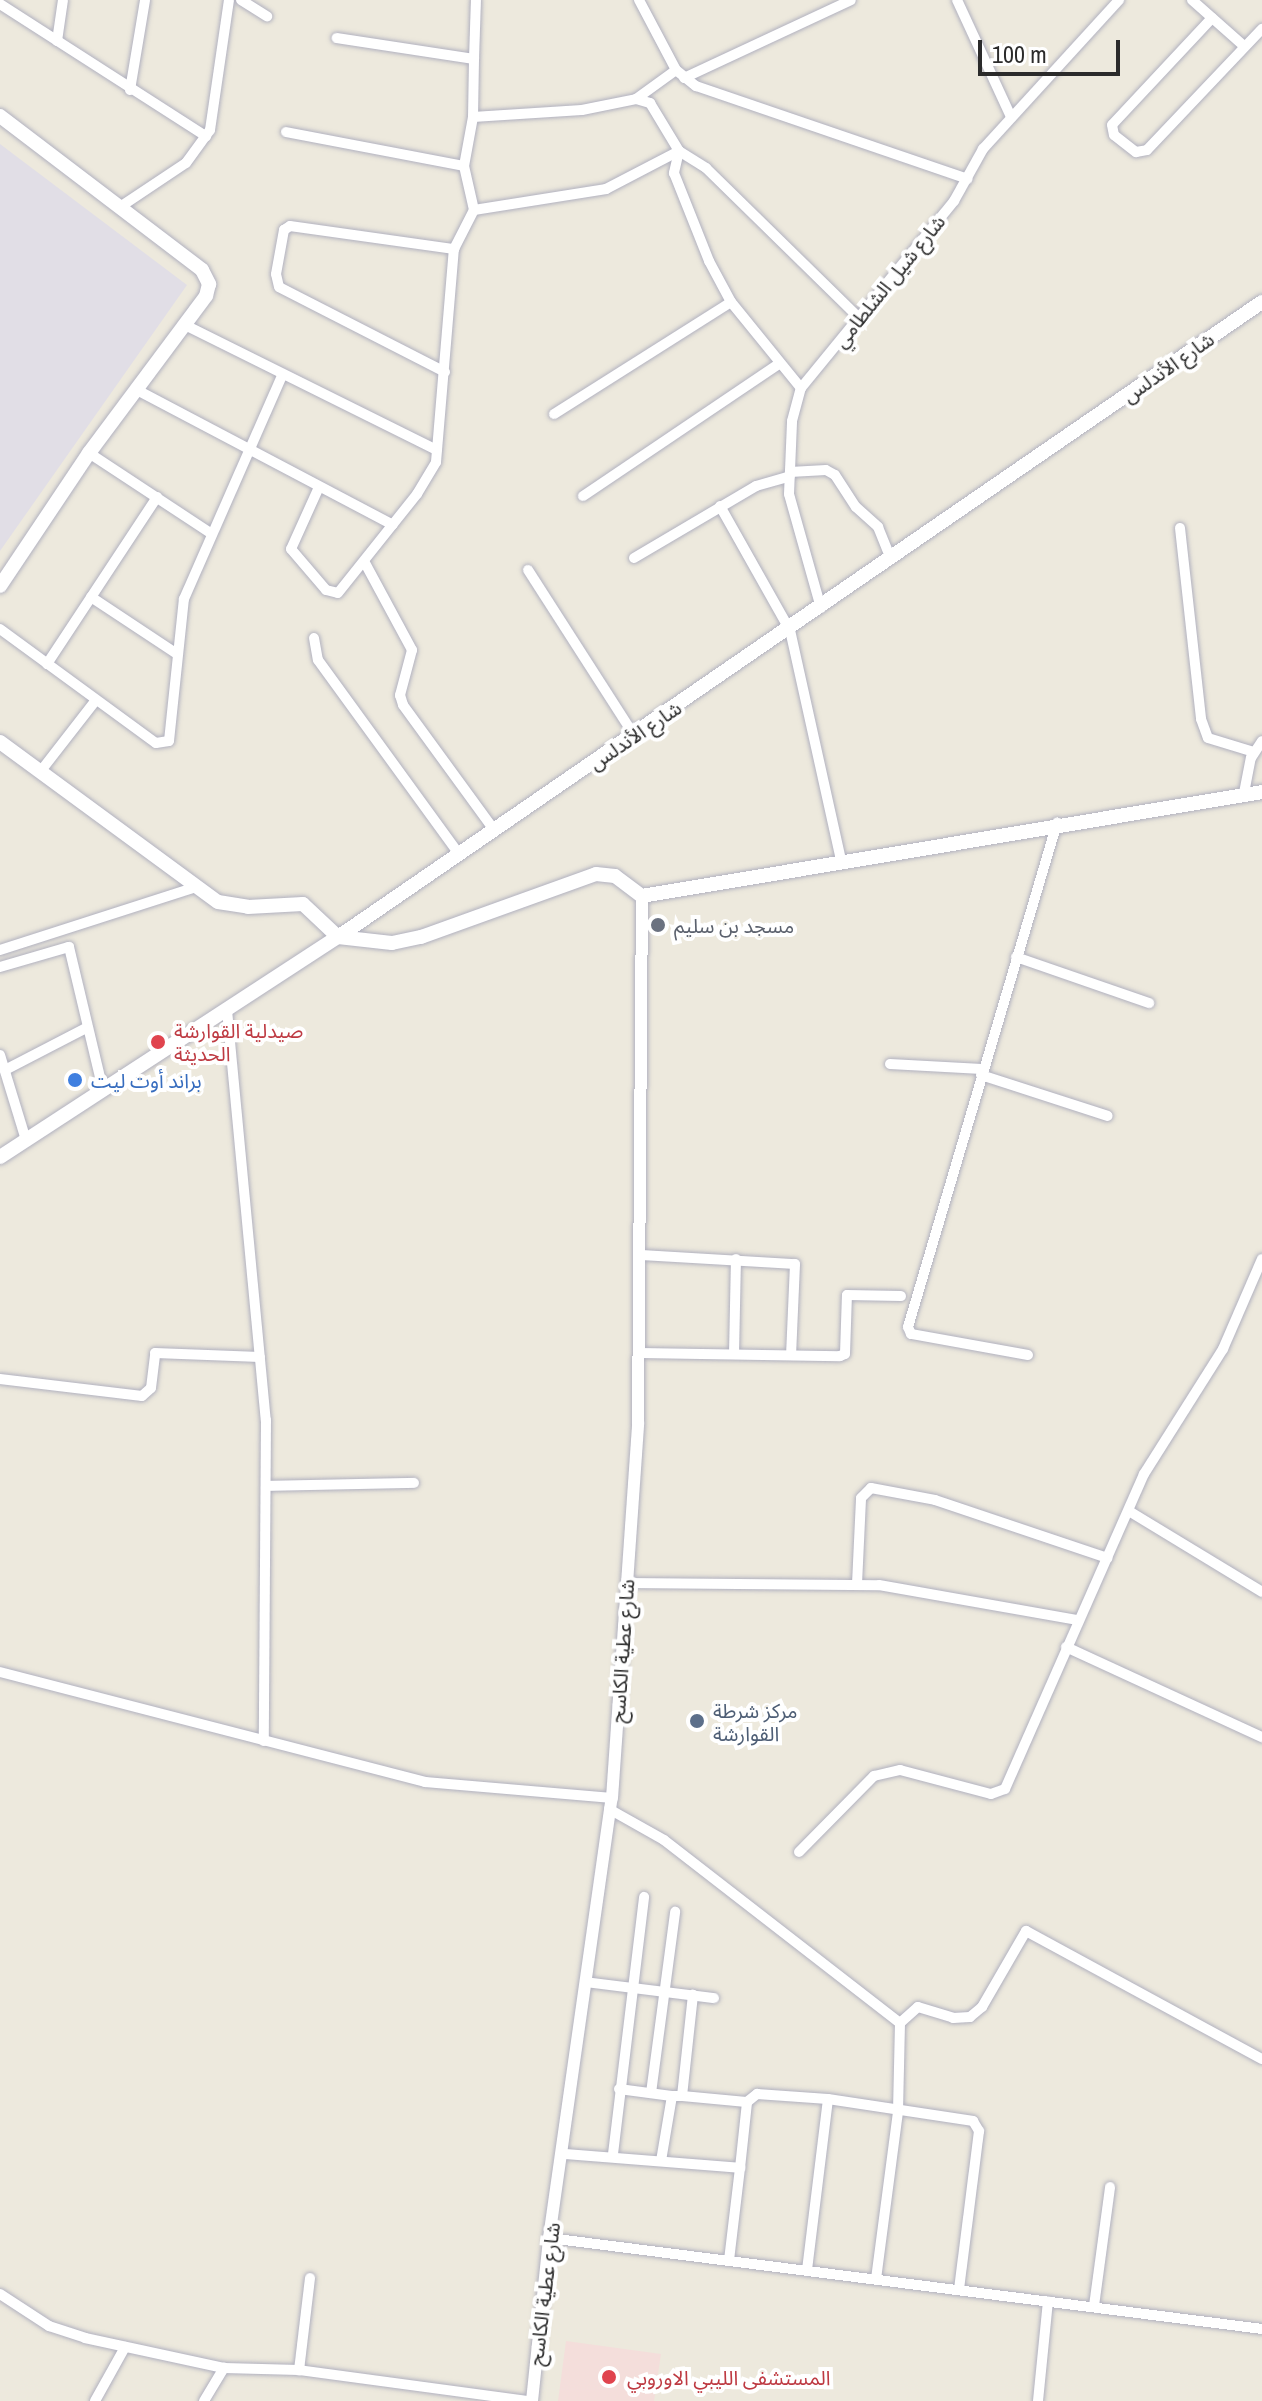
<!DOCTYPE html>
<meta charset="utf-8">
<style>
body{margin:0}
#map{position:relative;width:1262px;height:2401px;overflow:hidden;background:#ede9dd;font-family:"Archivo Narrow","Noto Sans Arabic",sans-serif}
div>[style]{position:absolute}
.industrial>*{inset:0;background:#e1dee6}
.medical>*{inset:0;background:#f4dedb}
.roads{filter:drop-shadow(0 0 2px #b1b1bf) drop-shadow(0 0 2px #b1b1bf)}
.minor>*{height:10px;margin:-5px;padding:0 5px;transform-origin:5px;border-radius:5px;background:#fff}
.tertiary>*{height:12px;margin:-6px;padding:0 6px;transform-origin:6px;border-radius:6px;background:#fff}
.secondary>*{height:14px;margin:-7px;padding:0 7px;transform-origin:7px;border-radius:7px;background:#fff}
.dots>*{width:22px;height:22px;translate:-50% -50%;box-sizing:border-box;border:4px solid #fff;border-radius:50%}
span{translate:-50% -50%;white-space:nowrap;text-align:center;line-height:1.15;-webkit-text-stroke:8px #fff;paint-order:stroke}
.street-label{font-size:20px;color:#2b2b2b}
.worship-label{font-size:20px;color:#5b616d}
.left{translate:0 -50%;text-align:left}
.health-label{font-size:20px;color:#be3a42}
.shop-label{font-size:20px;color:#366cbe}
.service-label{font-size:20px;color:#4e5e75}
.scale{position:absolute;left:978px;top:40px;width:142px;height:36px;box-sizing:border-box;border:4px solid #2b2b2b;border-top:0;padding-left:10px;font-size:24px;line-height:28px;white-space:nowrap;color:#2b2b2b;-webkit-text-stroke:6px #fff;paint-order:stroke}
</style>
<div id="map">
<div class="industrial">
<div style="clip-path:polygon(0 144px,187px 285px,0 551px)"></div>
</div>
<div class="medical">
<div style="clip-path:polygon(566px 2341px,661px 2354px,654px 2401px,558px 2401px)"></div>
</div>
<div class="roads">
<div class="minor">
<div style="left:241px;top:0;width:31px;rotate:32deg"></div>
<div style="left:639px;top:0;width:79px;rotate:62.1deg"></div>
<div style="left:676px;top:70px;width:26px;rotate:39deg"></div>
<div style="left:696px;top:86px;width:287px;rotate:18.9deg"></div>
<div style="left:957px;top:0;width:129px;rotate:65.2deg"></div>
<div style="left:1192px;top:0;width:69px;rotate:41.5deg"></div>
<div style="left:0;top:4px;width:245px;rotate:32.7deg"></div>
<div style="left:1212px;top:18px;width:146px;rotate:133.1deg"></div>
<div style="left:1112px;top:125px;width:10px;rotate:79deg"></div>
<div style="left:1114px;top:135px;width:28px;rotate:38deg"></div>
<div style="left:1136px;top:152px;width:11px;rotate:-10deg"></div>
<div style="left:1147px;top:150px;width:167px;rotate:-46.5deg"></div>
<div style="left:57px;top:41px;width:41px;rotate:-81.7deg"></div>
<div style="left:474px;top:59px;width:59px;rotate:-88.1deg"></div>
<div style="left:684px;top:78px;width:184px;rotate:-25deg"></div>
<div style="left:130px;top:90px;width:91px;rotate:-80.5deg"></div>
<div style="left:636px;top:99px;width:15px;rotate:16deg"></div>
<div style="left:650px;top:103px;width:56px;rotate:58.9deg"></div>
<div style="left:679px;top:151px;width:32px;rotate:32deg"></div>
<div style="left:706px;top:168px;width:214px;rotate:44.4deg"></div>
<div style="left:473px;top:117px;width:109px;rotate:-3.7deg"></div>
<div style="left:582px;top:110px;width:55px;rotate:-11.5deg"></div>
<div style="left:636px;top:99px;width:49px;rotate:-35.9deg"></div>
<div style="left:286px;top:132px;width:181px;rotate:10.8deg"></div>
<div style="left:679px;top:151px;width:23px;rotate:103deg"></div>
<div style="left:674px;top:173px;width:95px;rotate:68.3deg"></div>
<div style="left:709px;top:261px;width:47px;rotate:61.8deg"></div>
<div style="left:731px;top:302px;width:111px;rotate:50.9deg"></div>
<div style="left:120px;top:207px;width:79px;rotate:-33.7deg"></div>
<div style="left:186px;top:163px;width:41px;rotate:-54deg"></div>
<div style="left:210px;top:130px;width:131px;rotate:-81.7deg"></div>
<div style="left:474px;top:210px;width:134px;rotate:-9deg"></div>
<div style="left:606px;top:189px;width:82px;rotate:-27.5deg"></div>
<div style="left:185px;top:325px;width:281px;rotate:26.4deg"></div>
<div style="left:445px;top:372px;width:186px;rotate:-152.9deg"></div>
<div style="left:279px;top:287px;width:13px;rotate:-103deg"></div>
<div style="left:276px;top:274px;width:45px;rotate:-79.7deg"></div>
<div style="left:284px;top:230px;width:7px;rotate:-34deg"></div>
<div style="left:290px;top:226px;width:166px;rotate:8deg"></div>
<div style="left:137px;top:390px;width:289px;rotate:27.8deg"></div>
<div style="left:554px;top:414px;width:209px;rotate:-32.3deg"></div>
<div style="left:89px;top:453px;width:147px;rotate:33.4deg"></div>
<div style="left:790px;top:472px;width:36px;rotate:-3deg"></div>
<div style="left:826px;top:470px;width:10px;rotate:29deg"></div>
<div style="left:835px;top:475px;width:38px;rotate:57deg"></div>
<div style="left:856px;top:507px;width:30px;rotate:42deg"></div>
<div style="left:878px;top:527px;width:35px;rotate:68deg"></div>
<div style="left:319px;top:487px;width:68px;rotate:114.3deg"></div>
<div style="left:291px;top:549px;width:54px;rotate:49.5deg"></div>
<div style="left:326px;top:590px;width:12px;rotate:14deg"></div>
<div style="left:338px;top:593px;width:127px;rotate:-51.4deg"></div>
<div style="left:417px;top:494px;width:37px;rotate:-59deg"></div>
<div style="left:436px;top:462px;width:214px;rotate:-85.2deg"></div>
<div style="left:454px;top:249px;width:44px;rotate:-62.9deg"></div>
<div style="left:474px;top:210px;width:45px;rotate:-102.8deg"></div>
<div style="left:464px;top:166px;width:50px;rotate:-79.6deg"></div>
<div style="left:473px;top:117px;width:58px;rotate:-89deg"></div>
<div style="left:474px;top:59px;width:139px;rotate:-171.3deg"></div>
<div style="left:583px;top:496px;width:236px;rotate:-34deg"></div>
<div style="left:720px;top:506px;width:142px;rotate:60.6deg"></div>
<div style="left:790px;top:630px;width:236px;rotate:77.5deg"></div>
<div style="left:1180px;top:528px;width:192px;rotate:83.7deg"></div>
<div style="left:1201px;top:719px;width:20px;rotate:70deg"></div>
<div style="left:1208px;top:738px;width:48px;rotate:16.9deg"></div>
<div style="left:634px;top:558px;width:142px;rotate:-30.5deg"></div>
<div style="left:756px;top:486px;width:35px;rotate:-16deg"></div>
<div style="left:365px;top:563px;width:99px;rotate:61.6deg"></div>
<div style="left:412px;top:650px;width:47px;rotate:104.9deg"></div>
<div style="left:400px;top:695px;width:10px;rotate:73deg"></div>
<div style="left:403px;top:705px;width:155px;rotate:53.9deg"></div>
<div style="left:528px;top:570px;width:196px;rotate:57.3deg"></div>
<div style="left:91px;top:597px;width:103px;rotate:33.5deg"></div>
<div style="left:821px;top:608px;width:118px;rotate:-105.7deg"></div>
<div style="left:789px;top:494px;width:73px;rotate:-87.6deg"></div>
<div style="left:792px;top:421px;width:34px;rotate:-75deg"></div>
<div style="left:801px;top:388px;width:242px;rotate:-50.7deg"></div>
<div style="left:954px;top:201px;width:60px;rotate:-60.9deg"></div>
<div style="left:983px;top:149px;width:202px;rotate:-47.6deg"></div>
<div style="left:0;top:629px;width:193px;rotate:36.2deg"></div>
<div style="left:156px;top:743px;width:13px;rotate:-9deg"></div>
<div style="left:169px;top:741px;width:143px;rotate:-84deg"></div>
<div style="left:184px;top:599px;width:244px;rotate:-66.3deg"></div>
<div style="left:314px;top:638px;width:22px;rotate:80deg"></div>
<div style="left:318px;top:660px;width:240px;rotate:54deg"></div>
<div style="left:47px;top:664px;width:200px;rotate:-56.6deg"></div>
<div style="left:40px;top:772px;width:91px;rotate:-52.1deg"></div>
<div style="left:1244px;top:793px;width:36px;rotate:-79deg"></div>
<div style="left:1251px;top:758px;width:20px;rotate:-57deg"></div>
<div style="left:0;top:950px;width:206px;rotate:-17.8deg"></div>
<div style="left:1016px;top:957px;width:141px;rotate:19.1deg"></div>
<div style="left:0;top:967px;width:72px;rotate:-16.2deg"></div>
<div style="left:69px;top:947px;width:147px;rotate:76.6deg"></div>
<div style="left:227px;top:1010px;width:412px;rotate:84.6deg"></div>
<div style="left:266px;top:1420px;width:321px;rotate:90.4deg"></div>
<div style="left:0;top:1055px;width:89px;rotate:73deg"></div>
<div style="left:890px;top:1064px;width:92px;rotate:3.1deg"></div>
<div style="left:5px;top:1070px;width:93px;rotate:-27.4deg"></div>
<div style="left:981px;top:1075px;width:133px;rotate:17.9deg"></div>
<div style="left:642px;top:1255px;width:153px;rotate:3.4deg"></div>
<div style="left:795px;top:1264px;width:91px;rotate:92.5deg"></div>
<div style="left:640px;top:1353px;width:200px;rotate:0.9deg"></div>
<div style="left:840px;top:1356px;width:5px;rotate:-22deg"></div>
<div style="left:845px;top:1354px;width:59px;rotate:-88.1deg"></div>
<div style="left:847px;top:1295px;width:54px;rotate:1.1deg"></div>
<div style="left:734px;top:1354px;width:95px;rotate:-88.8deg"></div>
<div style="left:1028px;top:1355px;width:119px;rotate:-169.8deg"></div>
<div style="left:911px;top:1334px;width:8px;rotate:-113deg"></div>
<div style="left:908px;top:1327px;width:526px;rotate:-73.53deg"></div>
<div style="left:0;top:1379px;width:143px;rotate:6.8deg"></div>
<div style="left:142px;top:1396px;width:12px;rotate:-42deg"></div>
<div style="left:151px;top:1388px;width:35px;rotate:-83deg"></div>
<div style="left:155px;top:1353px;width:105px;rotate:2.2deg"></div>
<div style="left:267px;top:1486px;width:147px;rotate:-1.2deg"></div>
<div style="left:1129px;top:1511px;width:156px;rotate:31.3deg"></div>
<div style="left:626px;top:1583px;width:253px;rotate:0.5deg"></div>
<div style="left:879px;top:1585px;width:202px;rotate:10deg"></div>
<div style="left:857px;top:1584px;width:86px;rotate:-87.3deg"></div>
<div style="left:861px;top:1498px;width:14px;rotate:-45deg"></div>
<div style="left:871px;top:1488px;width:65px;rotate:10.6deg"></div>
<div style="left:935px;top:1500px;width:182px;rotate:18.6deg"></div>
<div style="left:1066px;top:1647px;width:216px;rotate:24.7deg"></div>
<div style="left:0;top:1672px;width:439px;rotate:14.5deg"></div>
<div style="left:425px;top:1782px;width:188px;rotate:4.9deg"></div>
<div style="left:609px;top:1809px;width:63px;rotate:29.4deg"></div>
<div style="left:664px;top:1840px;width:299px;rotate:37.8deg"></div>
<div style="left:799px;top:1852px;width:107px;rotate:-45.4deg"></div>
<div style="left:874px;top:1776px;width:27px;rotate:-13deg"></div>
<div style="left:900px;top:1770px;width:94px;rotate:14.8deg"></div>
<div style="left:991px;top:1794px;width:15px;rotate:-20deg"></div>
<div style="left:1005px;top:1789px;width:344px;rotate:-66.2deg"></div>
<div style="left:1144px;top:1474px;width:148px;rotate:-57.7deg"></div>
<div style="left:1223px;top:1349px;width:98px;rotate:-66.6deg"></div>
<div style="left:585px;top:1982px;width:130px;rotate:7.1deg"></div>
<div style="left:619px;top:2089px;width:53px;rotate:7.5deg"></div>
<div style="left:651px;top:2093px;width:183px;rotate:-82.4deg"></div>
<div style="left:682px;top:2096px;width:65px;rotate:5.3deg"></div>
<div style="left:564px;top:2154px;width:177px;rotate:4.5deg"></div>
<div style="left:740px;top:2168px;width:93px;rotate:96.8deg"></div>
<div style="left:613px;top:2154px;width:259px;rotate:-83.1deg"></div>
<div style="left:661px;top:2161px;width:66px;rotate:-80.4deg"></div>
<div style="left:672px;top:2096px;width:10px"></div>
<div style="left:682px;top:2096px;width:102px;rotate:-83.8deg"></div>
<div style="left:740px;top:2168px;width:66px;rotate:-83.9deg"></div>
<div style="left:747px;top:2102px;width:13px;rotate:-39deg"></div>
<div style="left:757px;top:2094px;width:71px;rotate:4deg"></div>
<div style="left:828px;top:2099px;width:147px;rotate:8.6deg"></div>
<div style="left:973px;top:2121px;width:12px;rotate:59deg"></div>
<div style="left:979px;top:2131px;width:160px;rotate:97.2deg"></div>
<div style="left:549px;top:2238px;width:719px;rotate:7.27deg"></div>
<div style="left:807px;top:2270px;width:172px;rotate:-83deg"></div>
<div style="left:310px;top:2278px;width:93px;rotate:96.8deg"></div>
<div style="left:299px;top:2370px;width:231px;rotate:7.7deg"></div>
<div style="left:876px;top:2279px;width:169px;rotate:-82.5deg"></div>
<div style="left:898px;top:2111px;width:88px;rotate:-88.7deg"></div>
<div style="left:900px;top:2023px;width:24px;rotate:-42deg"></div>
<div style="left:918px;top:2007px;width:37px;rotate:17deg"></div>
<div style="left:953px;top:2018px;width:17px;rotate:-3deg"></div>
<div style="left:970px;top:2017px;width:16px;rotate:-40deg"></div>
<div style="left:982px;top:2007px;width:88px;rotate:-59.9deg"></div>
<div style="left:1026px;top:1931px;width:268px;rotate:28.5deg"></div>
<div style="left:0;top:2294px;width:59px;rotate:33.1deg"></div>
<div style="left:49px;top:2326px;width:38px;rotate:18deg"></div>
<div style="left:85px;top:2338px;width:142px;rotate:12.2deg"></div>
<div style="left:224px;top:2368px;width:75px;rotate:1.5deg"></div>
<div style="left:1094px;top:2306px;width:120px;rotate:-82.3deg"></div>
<div style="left:95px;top:2401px;width:62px;rotate:-60.9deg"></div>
<div style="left:204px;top:2401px;width:39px;rotate:-59deg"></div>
<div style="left:1038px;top:2401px;width:100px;rotate:-84.3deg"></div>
</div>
<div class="tertiary">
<div style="left:532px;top:2401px;width:164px;rotate:-84deg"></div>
<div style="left:549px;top:2238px;width:444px;rotate:-81.9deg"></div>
<div style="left:612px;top:1798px;width:375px;rotate:-86deg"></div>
<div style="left:638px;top:1424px;width:528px;rotate:-89.57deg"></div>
</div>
<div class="secondary">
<div style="left:0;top:116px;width:254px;rotate:37.3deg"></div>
<div style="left:202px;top:270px;width:16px;rotate:63deg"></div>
<div style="left:209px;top:284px;width:12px;rotate:104deg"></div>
<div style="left:206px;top:296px;width:196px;rotate:126.7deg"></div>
<div style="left:89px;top:453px;width:160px;rotate:123.8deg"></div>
<div style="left:0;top:742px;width:270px;rotate:36.3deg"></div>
<div style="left:218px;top:902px;width:30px;rotate:9deg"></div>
<div style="left:248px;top:907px;width:55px;rotate:-3.1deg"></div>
<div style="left:303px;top:904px;width:48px;rotate:43.3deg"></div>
<div style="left:338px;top:937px;width:54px;rotate:6.3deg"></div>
<div style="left:392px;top:943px;width:30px;rotate:-12deg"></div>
<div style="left:421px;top:937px;width:186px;rotate:-19.8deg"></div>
<div style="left:596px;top:874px;width:19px;rotate:6deg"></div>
<div style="left:615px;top:876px;width:34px;rotate:37deg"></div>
<div style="left:642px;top:896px;width:629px;rotate:-9.52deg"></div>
<div style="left:0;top:1157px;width:403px;rotate:-33.1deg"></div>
<div style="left:338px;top:937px;width:1121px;rotate:-34.5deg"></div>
</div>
</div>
<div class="dots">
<div style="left:658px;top:925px;background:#6b7280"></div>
<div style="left:158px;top:1042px;background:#e0444e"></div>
<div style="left:75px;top:1080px;background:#3f7fe0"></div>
<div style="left:697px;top:1721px;background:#5c6f8a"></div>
<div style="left:609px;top:2377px;background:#e0444e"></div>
</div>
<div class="street-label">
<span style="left:889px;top:281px;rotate:-51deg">شارع شيل الشلطامي</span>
<span style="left:1168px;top:367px;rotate:-35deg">شارع الأندلس</span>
<span style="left:635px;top:735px;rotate:-34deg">شارع الأندلس</span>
<span style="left:622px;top:1651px;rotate:-86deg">شارع عطية الكاسح</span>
<span style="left:544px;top:2294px;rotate:-83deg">شارع عطية الكاسح</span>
</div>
<div class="worship-label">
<span class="left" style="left:674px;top:925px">مسجد بن سليم</span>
</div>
<div class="health-label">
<span class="left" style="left:174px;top:1042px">صيدلية القوارشة<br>الحديثة</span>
<span class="left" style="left:627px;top:2377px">المستشفی الليبي الاوروبي</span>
</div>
<div class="shop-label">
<span class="left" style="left:91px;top:1080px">براند أوت ليت</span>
</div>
<div class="service-label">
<span class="left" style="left:713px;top:1722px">مركز شرطة<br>القوارشة</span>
</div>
<div class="scale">100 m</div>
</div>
